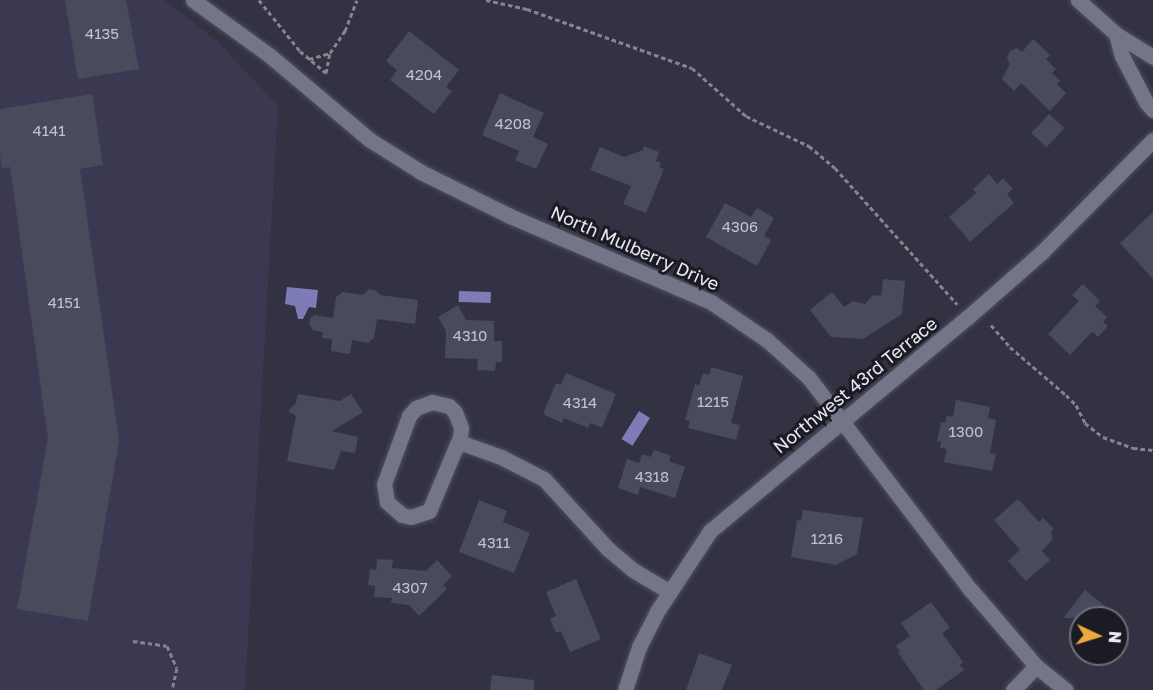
<!DOCTYPE html>
<style>
body{margin:0}
#map{position:relative;width:1153px;height:690px;overflow:hidden;background:#323243;font-family:"Golos Text",sans-serif}
div>[style]{position:absolute}
.built>*{inset:0;background:#3a3951}
.water>*{inset:0;background:#7d7bb8;transform-origin:0 0}
.building>*{inset:0;background:#4a4a5d;transform-origin:0 0}
.path>*{height:3px;margin-top:-1.5px;transform-origin:0;background:repeating-linear-gradient(90deg,#848492 0 4.5px,transparent 0 7.5px)}
.roads{filter:drop-shadow(0 0 2px #504f5e) drop-shadow(0 0 2px #504f5e)}
.minor>*{height:15px;margin:-7.5px;padding:0 7.5px;transform-origin:7.5px;border-radius:7.5px;background:#747589}
span{translate:-50% -50%;white-space:nowrap;text-align:center;line-height:1.15;-webkit-text-stroke:6px #1b1b23;paint-order:stroke}
.number-label{font-size:15px;color:#c2c2cf}
.number-label span{-webkit-text-stroke-width:0}
.street-label{font-size:18px;color:#eaeaf5}
.north{position:absolute;left:1069px;top:606px;width:60px;height:60px;box-sizing:border-box;background:#1b1b23;border:2px solid #6e6e77;border-radius:50%;rotate:94deg;font-size:16px;font-weight:700;line-height:24px;text-align:center;color:#eaeaf5}
.north::after{content:'';display:block;margin:auto;width:21px;height:27px;background:#eca93b;clip-path:polygon(50% 0,100% 100%,50% 72%,0 100%)}
</style>
<div id="map">
<div class="built">
<div style="clip-path:polygon(0 0,164px 0,217px 41px,278px 106px,245px 690px,0 690px)"></div>
</div>
<div class="water">
<div style="clip-path:polygon(287px 287px,318px 290px,316px 308px,309px 307px,303px 319px,298px 319px,295px 306px,285px 304px)"></div>
<div style="left:459px;top:291px;width:32px;height:11px;rotate:2deg"></div>
<div style="left:639px;top:411px;width:13px;height:33px;rotate:32deg"></div>
</div>
<div class="building">
<div style="clip-path:polygon(65px 0,126px 0,139px 69px,78px 79px)"></div>
<div style="clip-path:polygon(409px 31px,459px 70px,446px 87px,452px 91px,434px 114px,390px 80px,397px 70px,386px 61px)"></div>
<div style="clip-path:polygon(1033px 39px,1050px 55px,1046px 59px,1056px 69px,1052px 73px,1060px 81px,1057px 84px,1066px 93px,1050px 111px,1021px 83px,1014px 91px,1002px 79px,1010px 64px,1007px 58px,1010px 51px,1017px 48px,1022px 52px)"></div>
<div style="clip-path:polygon(500px 93px,544px 113px,533px 137px,548px 144px,536px 169px,515px 160px,519px 151px,482px 135px)"></div>
<div style="clip-path:polygon(92px 94px,103px 165px,80px 169px,119px 441px,88px 621px,17px 609px,48px 439px,10px 167px,2px 168px,0 154px,0 109px)"></div>
<div style="left:1049px;top:114px;width:21px;height:26px;rotate:43deg"></div>
<div style="clip-path:polygon(644px 146px,659px 152px,656px 161px,661px 163px,659px 167px,664px 169px,646px 213px,623px 204px,631px 186px,590px 170px,600px 147px,624px 157px,643px 150px)"></div>
<div style="clip-path:polygon(989px 174px,997px 184px,1003px 178px,1013px 189px,1007px 194px,1014px 203px,970px 242px,949px 217px,976px 193px,973px 189px)"></div>
<div style="clip-path:polygon(725px 203px,751px 217px,757px 208px,774px 218px,764px 236px,771px 240px,757px 266px,706px 237px)"></div>
<div style="clip-path:polygon(1153px 212px,1153px 279px,1120px 243px)"></div>
<div style="clip-path:polygon(883px 279px,905px 281px,902px 314px,863px 339px,831px 337px,810px 310px,832px 292px,844px 307px,853px 301px,865px 304px,873px 295px,881px 296px)"></div>
<div style="clip-path:polygon(1083px 284px,1100px 301px,1095px 306px,1107px 317px,1103px 322px,1108px 326px,1098px 337px,1092px 332px,1070px 355px,1048px 334px,1079px 301px,1072px 295px)"></div>
<div style="clip-path:polygon(369px 289px,375px 290px,380px 295px,418px 300px,415px 324px,377px 319px,374px 338px,368px 343px,352px 340px,350px 354px,331px 351px,332px 339px,322px 338px,323px 332px,312px 330px,309px 324px,310px 319px,314px 315px,333px 318px,336px 297px,343px 292px,363px 295px)"></div>
<div style="clip-path:polygon(458px 305px,466px 320px,494px 321px,494px 341px,502px 341px,502px 362px,496px 362px,495px 371px,477px 370px,478px 359px,445px 358px,446px 331px,438px 317px)"></div>
<div style="clip-path:polygon(711px 367px,743px 376px,731px 423px,740px 425px,736px 440px,688px 428px,690px 421px,685px 420px,695px 384px,699px 385px,703px 373px,709px 375px)"></div>
<div style="clip-path:polygon(566px 373px,616px 394px,602px 428px,590px 423px,588px 428px,564px 418px,562px 423px,543px 414px,556px 383px,561px 385px)"></div>
<div style="clip-path:polygon(298px 394px,340px 401px,351px 394px,363px 412px,332px 431px,358px 437px,355px 453px,341px 451px,334px 470px,287px 461px,296px 416px,288px 411px,296px 403px)"></div>
<div style="clip-path:polygon(956px 400px,990px 407px,988px 418px,996px 420px,990px 453px,996px 454px,992px 471px,944px 462px,947px 449px,940px 448px,941px 441px,937px 442px,941px 422px,945px 423px,947px 416px,953px 417px)"></div>
<div style="clip-path:polygon(654px 450px,671px 456px,669px 461px,685px 467px,675px 498px,640px 487px,638px 495px,618px 488px,627px 459px,639px 463px,642px 454px,651px 457px)"></div>
<div style="clip-path:polygon(1018px 499px,1039px 522px,1043px 518px,1054px 529px,1051px 532px,1053px 539px,1042px 551px,1050px 560px,1026px 581px,1008px 561px,1020px 550px,994px 520px)"></div>
<div style="clip-path:polygon(479px 500px,507px 511px,503px 522px,530px 533px,514px 573px,459px 552px)"></div>
<div style="clip-path:polygon(803px 510px,863px 518px,857px 554px,836px 565px,791px 557px,797px 520px,801px 521px)"></div>
<div style="clip-path:polygon(377px 559px,393px 560px,392px 568px,426px 571px,437px 560px,452px 576px,443px 585px,447px 589px,419px 616px,409px 605px,391px 603px,392px 598px,374px 597px,375px 586px,368px 585px,370px 569px,376px 570px)"></div>
<div style="clip-path:polygon(576px 579px,601px 639px,570px 652px,561px 631px,556px 633px,550px 619px,556px 616px,546px 592px)"></div>
<div style="clip-path:polygon(1085px 590px,1120px 618px,1063px 618px)"></div>
<div style="clip-path:polygon(931px 602px,950px 628px,942px 633px,963px 662px,960px 665px,964px 670px,936px 690px,924px 690px,898px 653px,900px 652px,896px 646px,910px 636px,901px 623px)"></div>
<div style="clip-path:polygon(699px 653px,732px 665px,722px 690px,686px 690px)"></div>
<div style="clip-path:polygon(492px 675px,534px 680px,534px 690px,490px 690px)"></div>
</div>
<div class="path">
<div style="left:259px;top:0;width:65px;rotate:51.2deg"></div>
<div style="left:300px;top:51px;width:34px;rotate:40deg"></div>
<div style="left:326px;top:73px;width:20px;rotate:-79deg"></div>
<div style="left:486px;top:0;width:42px;rotate:12.4deg"></div>
<div style="left:527px;top:9px;width:175px;rotate:19.7deg"></div>
<div style="left:692px;top:68px;width:72px;rotate:41.6deg"></div>
<div style="left:746px;top:116px;width:70px;rotate:25.5deg"></div>
<div style="left:809px;top:146px;width:34px;rotate:40deg"></div>
<div style="left:835px;top:168px;width:183px;rotate:48.1deg"></div>
<div style="left:309px;top:59px;width:22px;rotate:-16deg"></div>
<div style="left:330px;top:53px;width:27px;rotate:-56deg"></div>
<div style="left:345px;top:31px;width:33px;rotate:-69deg"></div>
<div style="left:991px;top:325px;width:29px;rotate:49deg"></div>
<div style="left:1010px;top:347px;width:74px;rotate:40.6deg"></div>
<div style="left:1066px;top:395px;width:14px;rotate:45deg"></div>
<div style="left:1076px;top:405px;width:20px;rotate:63deg"></div>
<div style="left:1085px;top:423px;width:23px;rotate:38deg"></div>
<div style="left:1103px;top:437px;width:32px;rotate:20deg"></div>
<div style="left:1133px;top:448px;width:20px;rotate:6deg"></div>
<div style="left:133px;top:641px;width:34px;rotate:8deg"></div>
<div style="left:167px;top:646px;width:24px;rotate:66deg"></div>
<div style="left:177px;top:668px;width:23px;rotate:103deg"></div>
</div>
<div class="roads">
<div class="minor">
<div style="left:193px;top:0;width:94px;rotate:35.9deg"></div>
<div style="left:269px;top:55px;width:132px;rotate:40.1deg"></div>
<div style="left:370px;top:140px;width:60px;rotate:32.1deg"></div>
<div style="left:421px;top:172px;width:99px;rotate:26.3deg"></div>
<div style="left:510px;top:216px;width:219px;rotate:23.2deg"></div>
<div style="left:711px;top:302px;width:68px;rotate:34.2deg"></div>
<div style="left:767px;top:340px;width:57px;rotate:42.1deg"></div>
<div style="left:809px;top:378px;width:265px;rotate:52.7deg"></div>
<div style="left:970px;top:589px;width:101px;rotate:49.4deg"></div>
<div style="left:1036px;top:666px;width:38px;rotate:39deg"></div>
<div style="left:1078px;top:0;width:51px;rotate:41.8deg"></div>
<div style="left:1116px;top:34px;width:44px;rotate:31.9deg"></div>
<div style="left:1116px;top:34px;width:23px;rotate:75deg"></div>
<div style="left:1122px;top:56px;width:52px;rotate:62.4deg"></div>
<div style="left:1146px;top:102px;width:11px;rotate:49deg"></div>
<div style="left:432px;top:402px;width:17px;rotate:13deg"></div>
<div style="left:449px;top:406px;width:8px;rotate:45deg"></div>
<div style="left:455px;top:412px;width:17px;rotate:69deg"></div>
<div style="left:461px;top:428px;width:9px;rotate:96deg"></div>
<div style="left:460px;top:437px;width:80px;rotate:112.7deg"></div>
<div style="left:429px;top:511px;width:19px;rotate:162deg"></div>
<div style="left:411px;top:517px;width:9px;rotate:-167deg"></div>
<div style="left:402px;top:515px;width:20px;rotate:-139deg"></div>
<div style="left:387px;top:502px;width:18px;rotate:-99deg"></div>
<div style="left:384px;top:484px;width:72px;rotate:-69.8deg"></div>
<div style="left:409px;top:416px;width:11px;rotate:-49deg"></div>
<div style="left:416px;top:408px;width:17px;rotate:-21deg"></div>
<div style="left:459px;top:442px;width:45px;rotate:19.7deg"></div>
<div style="left:501px;top:457px;width:48px;rotate:27.1deg"></div>
<div style="left:544px;top:479px;width:95px;rotate:47.6deg"></div>
<div style="left:608px;top:549px;width:33px;rotate:40deg"></div>
<div style="left:633px;top:570px;width:43px;rotate:30.7deg"></div>
<div style="left:625px;top:690px;width:45px;rotate:-72deg"></div>
<div style="left:639px;top:647px;width:38px;rotate:-63deg"></div>
<div style="left:656px;top:613px;width:98px;rotate:-56.6deg"></div>
<div style="left:710px;top:531px;width:335px;rotate:-39.7deg"></div>
<div style="left:968px;top:317px;width:98px;rotate:-41.3deg"></div>
<div style="left:1042px;top:252px;width:158px;rotate:-45.3deg"></div>
<div style="left:1013px;top:690px;width:33px;rotate:-46deg"></div>
</div>
</div>
<div class="number-label">
<span style="left:102px;top:34px">4135</span>
<span style="left:424px;top:75px">4204</span>
<span style="left:513px;top:124px">4208</span>
<span style="left:49px;top:131px">4141</span>
<span style="left:740px;top:227px">4306</span>
<span style="left:64px;top:303px">4151</span>
<span style="left:470px;top:336px">4310</span>
<span style="left:713px;top:402px">1215</span>
<span style="left:580px;top:403px">4314</span>
<span style="left:966px;top:432px">1300</span>
<span style="left:652px;top:477px">4318</span>
<span style="left:827px;top:539px">1216</span>
<span style="left:494px;top:543px">4311</span>
<span style="left:410px;top:588px">4307</span>
</div>
<div class="street-label">
<span style="left:635px;top:248px;rotate:24deg">North Mulberry Drive</span>
<span style="left:855px;top:385px;rotate:-39deg">Northwest 43rd Terrace</span>
</div>
<div class="north">N</div>
</div>
